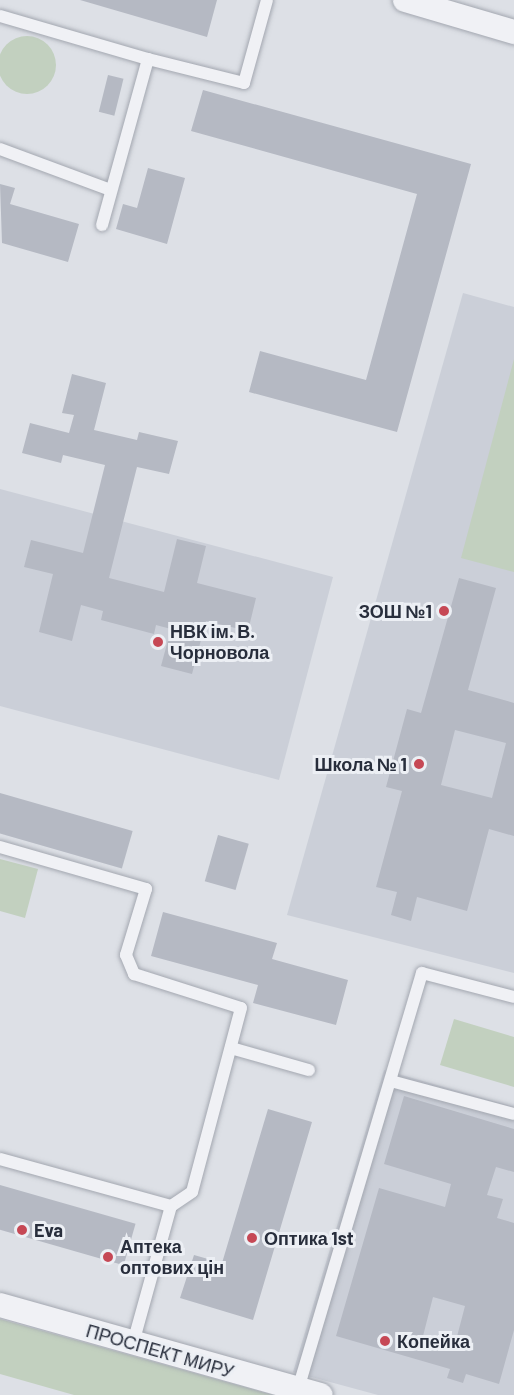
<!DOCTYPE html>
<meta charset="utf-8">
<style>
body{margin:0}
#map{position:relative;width:514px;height:1395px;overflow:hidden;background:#dde0e6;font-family:Barlow,sans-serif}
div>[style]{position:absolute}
.built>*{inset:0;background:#cbcfd8}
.green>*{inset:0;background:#c2d0bf}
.round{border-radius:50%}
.building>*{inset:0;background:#b5b9c3;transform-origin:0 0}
.roads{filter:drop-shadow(0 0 2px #a3a7b0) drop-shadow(0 0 2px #a3a7b0)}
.service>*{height:12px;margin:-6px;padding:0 6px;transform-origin:6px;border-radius:6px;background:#f0f1f5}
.minor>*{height:24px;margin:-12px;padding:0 12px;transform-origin:12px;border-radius:12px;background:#f0f1f5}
.dots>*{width:16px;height:16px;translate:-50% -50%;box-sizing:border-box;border:3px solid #eceff4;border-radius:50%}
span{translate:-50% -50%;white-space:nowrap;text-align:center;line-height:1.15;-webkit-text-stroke:6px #eceff4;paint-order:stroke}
.poi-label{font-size:18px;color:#282e3c;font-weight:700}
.right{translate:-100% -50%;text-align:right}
.left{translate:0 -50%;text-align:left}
.street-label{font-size:18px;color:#282e3c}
</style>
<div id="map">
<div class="built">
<div style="clip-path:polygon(463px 293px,514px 307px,514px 973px,287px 915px)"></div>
<div style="clip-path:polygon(0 489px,333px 577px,279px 780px,0 706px)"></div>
<div style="clip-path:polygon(384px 1070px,514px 1107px,514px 1395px,378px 1395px,293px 1372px)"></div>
</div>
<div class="green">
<div class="round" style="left:-2px;top:36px;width:58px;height:58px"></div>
<div style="clip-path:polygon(514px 359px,514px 572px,461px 558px)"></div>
<div style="clip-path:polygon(0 859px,38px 869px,25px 918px,0 911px)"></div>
<div style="clip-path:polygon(454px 1019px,514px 1037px,514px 1087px,440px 1065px)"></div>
<div style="clip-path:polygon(0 1319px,273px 1395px,74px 1395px,0 1374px)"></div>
</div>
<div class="building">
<div style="clip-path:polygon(80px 0,217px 0,207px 37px)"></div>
<div style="left:108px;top:75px;width:16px;height:38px;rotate:14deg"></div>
<div style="clip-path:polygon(203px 90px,471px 164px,397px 432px,249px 392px,260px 351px,366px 380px,417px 194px,191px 131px)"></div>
<div style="clip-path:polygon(148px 168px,185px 178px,167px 244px,116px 229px,123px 204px,137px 208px)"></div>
<div style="clip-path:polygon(0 184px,15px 188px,10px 204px,79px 224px,68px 262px,2px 243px)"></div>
<div style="clip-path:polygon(72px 374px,106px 383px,94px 430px,137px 440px,139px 432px,178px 441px,169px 474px,137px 467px,109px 578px,164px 592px,177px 539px,206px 546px,197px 583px,256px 598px,248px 631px,206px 621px,192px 674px,161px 666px,171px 629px,156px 625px,154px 634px,101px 620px,103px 611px,81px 605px,72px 641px,39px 632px,53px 574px,24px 567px,31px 540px,83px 553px,105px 465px,63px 455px,61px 463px,22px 453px,30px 423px,69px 433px,74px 415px,62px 413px)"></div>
<div style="clip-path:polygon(evenodd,459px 578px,496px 588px,468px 690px,514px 703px,514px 836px,489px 829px,467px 911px,417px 897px,411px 921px,391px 915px,397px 892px,376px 887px,402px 791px,386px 787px,407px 709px,421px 713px,459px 578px,455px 730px,506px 743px,492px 798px,441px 785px,455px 730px)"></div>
<div style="left:0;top:793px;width:138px;height:39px;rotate:16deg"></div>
<div style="left:218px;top:835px;width:32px;height:48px;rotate:16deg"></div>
<div style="clip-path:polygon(163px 912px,277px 943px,272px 959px,348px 980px,336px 1025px,253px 1003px,258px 985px,151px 956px)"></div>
<div style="clip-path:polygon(evenodd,404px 1096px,514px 1129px,514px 1172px,496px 1167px,487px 1195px,503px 1199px,497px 1218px,514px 1223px,514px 1330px,499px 1384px,466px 1374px,463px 1383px,447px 1378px,450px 1369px,336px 1336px,379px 1188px,445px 1207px,451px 1184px,384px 1164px,404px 1096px,433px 1297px,465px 1306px,454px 1348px,422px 1340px,433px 1297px)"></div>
<div style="clip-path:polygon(268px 1109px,312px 1122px,253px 1320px,180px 1298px,194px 1255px,222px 1263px)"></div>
<div style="left:0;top:1185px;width:141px;height:43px;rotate:16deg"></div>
</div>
<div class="roads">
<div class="service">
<div style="left:0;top:16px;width:154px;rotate:16.2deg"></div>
<div style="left:0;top:149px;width:118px;rotate:20.3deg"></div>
<div style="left:102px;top:225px;width:172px;rotate:-74.5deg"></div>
<div style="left:148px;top:59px;width:99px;rotate:14deg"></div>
<div style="left:244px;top:83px;width:86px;rotate:-74.5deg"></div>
<div style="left:0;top:847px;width:152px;rotate:16deg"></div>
<div style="left:146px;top:889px;width:69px;rotate:106.9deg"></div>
<div style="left:126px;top:955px;width:21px;rotate:67deg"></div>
<div style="left:134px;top:974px;width:112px;rotate:17.6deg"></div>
<div style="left:241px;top:1008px;width:190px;rotate:104.9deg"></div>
<div style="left:192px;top:1192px;width:25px;rotate:146deg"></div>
<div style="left:171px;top:1206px;width:142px;rotate:105.5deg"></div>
<div style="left:231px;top:1048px;width:81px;rotate:15.8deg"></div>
<div style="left:391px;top:1081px;width:127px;rotate:15deg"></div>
<div style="left:0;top:1159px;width:177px;rotate:15.4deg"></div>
<div style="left:298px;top:1389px;width:434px;rotate:-73.4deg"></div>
<div style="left:422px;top:973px;width:95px;rotate:14.6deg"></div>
</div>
<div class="minor">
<div style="left:405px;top:0;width:114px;rotate:16.4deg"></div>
<div style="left:0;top:1305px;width:333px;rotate:15.7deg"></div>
</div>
</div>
<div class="dots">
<div style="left:444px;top:611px;background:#c64855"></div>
<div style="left:158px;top:642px;background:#c64855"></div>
<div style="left:419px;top:764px;background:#c64855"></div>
<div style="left:22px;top:1230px;background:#c64855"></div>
<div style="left:252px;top:1238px;background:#c64855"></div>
<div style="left:108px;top:1257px;background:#c64855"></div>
<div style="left:385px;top:1341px;background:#c64855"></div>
</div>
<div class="poi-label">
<span class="right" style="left:432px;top:611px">ЗОШ №1</span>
<span class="left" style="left:170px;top:642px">НВК ім. В.<br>Чорновола</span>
<span class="right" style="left:407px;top:764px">Школа № 1</span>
<span class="left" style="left:34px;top:1230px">Eva</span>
<span class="left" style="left:264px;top:1238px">Оптика 1st</span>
<span class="left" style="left:120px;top:1257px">Аптека<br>оптових цін</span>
<span class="left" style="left:397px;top:1341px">Копейка</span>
</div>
<div class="street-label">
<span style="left:160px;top:1351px;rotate:16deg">ПРОСПЕКТ МИРУ</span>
</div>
</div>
